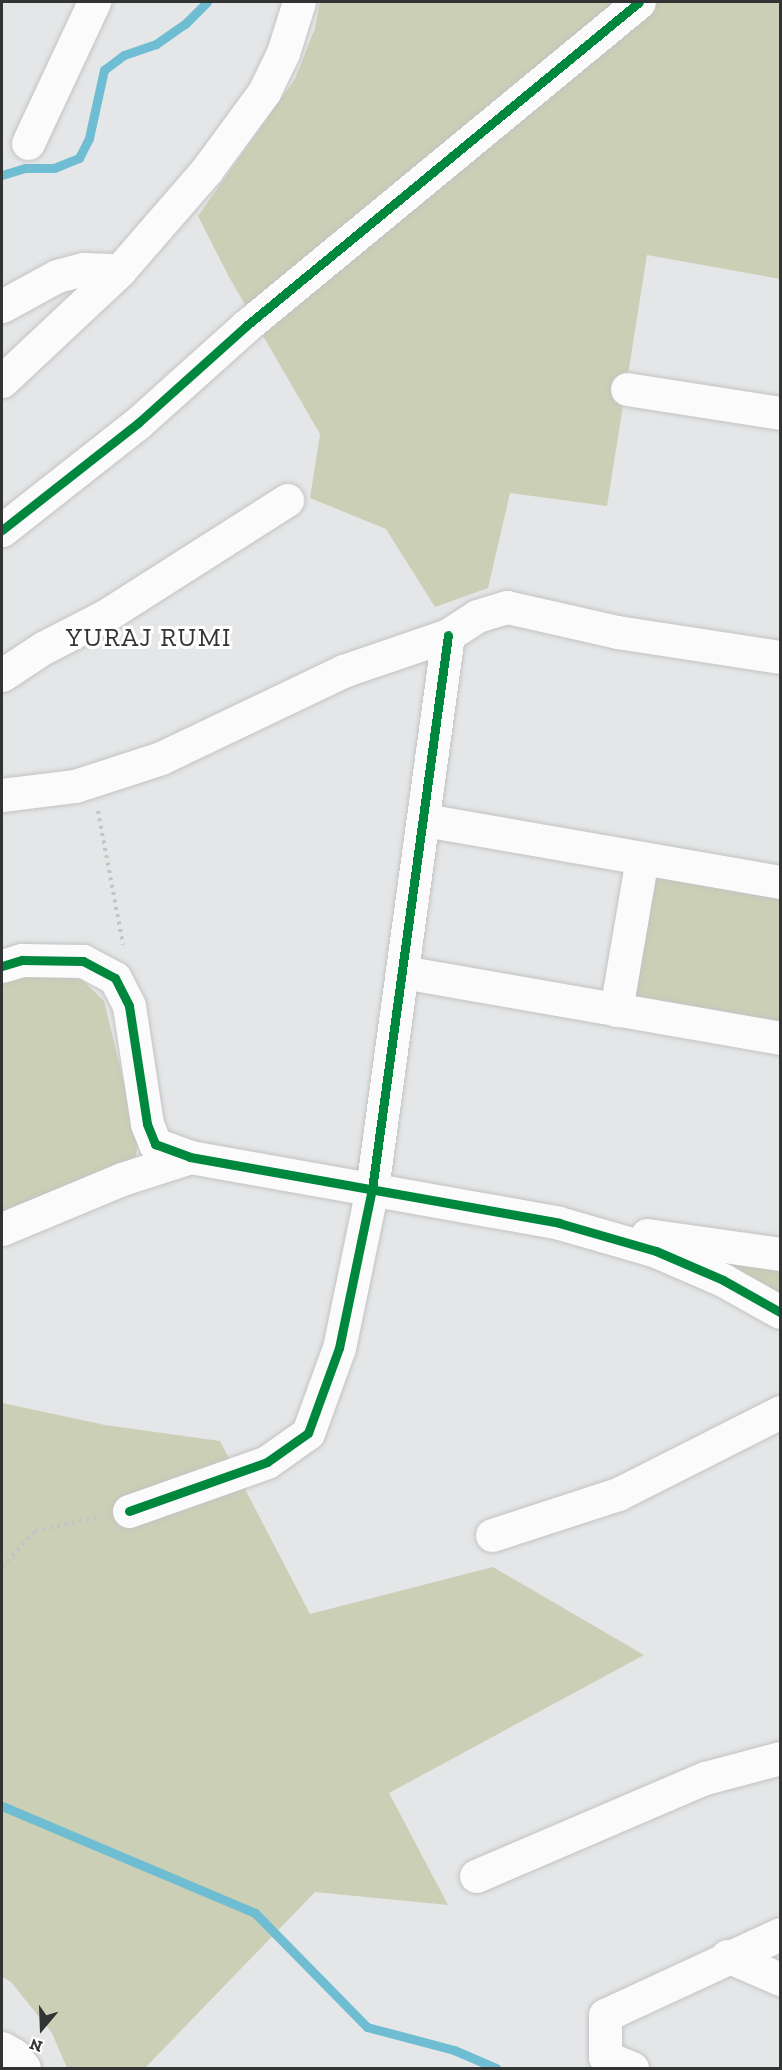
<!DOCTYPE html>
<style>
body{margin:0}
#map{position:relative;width:782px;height:2070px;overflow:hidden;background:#e5e6e7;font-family:"Zilla Slab",serif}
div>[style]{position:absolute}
.green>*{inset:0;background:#cbcfb5}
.stream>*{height:9px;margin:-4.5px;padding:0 4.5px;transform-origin:4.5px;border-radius:4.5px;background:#6fbdd2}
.path>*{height:4px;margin-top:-2px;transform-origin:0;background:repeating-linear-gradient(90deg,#c3c4c4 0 3px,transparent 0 7.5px)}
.roads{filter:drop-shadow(0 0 2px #c2c3c4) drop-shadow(0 0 2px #c2c3c4)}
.minor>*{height:33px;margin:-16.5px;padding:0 16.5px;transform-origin:16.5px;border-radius:16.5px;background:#fbfbfb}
.cycleway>*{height:9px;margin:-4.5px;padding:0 4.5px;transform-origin:4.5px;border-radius:4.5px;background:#00873e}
span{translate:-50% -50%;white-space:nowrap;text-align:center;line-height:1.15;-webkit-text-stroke:6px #fff;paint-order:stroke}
.neighbourhood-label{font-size:26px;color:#323333;letter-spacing:1.5px}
.frame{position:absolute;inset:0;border:3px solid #323333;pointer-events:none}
.north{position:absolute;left:12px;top:1998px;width:60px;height:60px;-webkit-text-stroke:4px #fff;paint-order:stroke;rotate:199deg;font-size:16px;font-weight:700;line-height:24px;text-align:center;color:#323333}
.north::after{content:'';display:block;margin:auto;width:21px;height:27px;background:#323333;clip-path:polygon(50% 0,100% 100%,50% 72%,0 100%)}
</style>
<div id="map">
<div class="green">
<div style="clip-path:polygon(320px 2px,780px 2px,780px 279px,647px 255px,607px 506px,510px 493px,488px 588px,435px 607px,386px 529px,310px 498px,320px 434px,229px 277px,198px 216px,295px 79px,315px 28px)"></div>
<div style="clip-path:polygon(650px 872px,780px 894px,780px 1021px,629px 995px)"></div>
<div style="clip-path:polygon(45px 974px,82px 980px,104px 1001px,138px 1141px,136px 1156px,123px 1166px,2px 1215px,2px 980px)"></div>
<div style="clip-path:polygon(699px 1254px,780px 1266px,780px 1294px)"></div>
<div style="clip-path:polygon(2px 1403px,105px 1425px,220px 1441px,310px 1614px,493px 1567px,644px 1655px,389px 1793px,448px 1905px,315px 1892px,145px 2068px,67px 2068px,52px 2033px,11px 1982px,2px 1977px)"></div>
</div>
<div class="stream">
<div style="left:2px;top:175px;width:24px;rotate:-17deg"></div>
<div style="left:25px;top:168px;width:29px"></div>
<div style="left:54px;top:168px;width:27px;rotate:-22deg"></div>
<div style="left:79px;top:158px;width:22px;rotate:-63deg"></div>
<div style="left:89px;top:138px;width:70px;rotate:-77.6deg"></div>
<div style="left:104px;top:70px;width:25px;rotate:-37deg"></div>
<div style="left:124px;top:55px;width:34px;rotate:-19deg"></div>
<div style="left:156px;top:44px;width:35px;rotate:-35deg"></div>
<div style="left:185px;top:24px;width:31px;rotate:-45deg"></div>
<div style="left:2px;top:1806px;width:275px;rotate:22.9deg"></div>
<div style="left:255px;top:1913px;width:160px;rotate:45.5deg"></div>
<div style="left:367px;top:2027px;width:90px;rotate:14.8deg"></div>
<div style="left:454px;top:2050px;width:46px;rotate:23.2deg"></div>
</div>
<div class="path">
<div style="left:98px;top:811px;width:136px;rotate:79.4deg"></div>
<div style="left:2px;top:1567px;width:49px;rotate:-47.5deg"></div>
<div style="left:35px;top:1531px;width:66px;rotate:-12.3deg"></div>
</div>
<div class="roads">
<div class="minor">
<div style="left:28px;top:143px;width:156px;rotate:-64.9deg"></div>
<div style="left:2px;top:306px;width:63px;rotate:-28.6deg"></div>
<div style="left:57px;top:276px;width:28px;rotate:-15deg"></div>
<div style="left:84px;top:269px;width:36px;rotate:2deg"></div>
<div style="left:2px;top:381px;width:162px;rotate:-43.2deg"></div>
<div style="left:120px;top:270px;width:131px;rotate:-49deg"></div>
<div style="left:206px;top:171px;width:98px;rotate:-53.7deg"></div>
<div style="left:264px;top:92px;width:43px;rotate:-64deg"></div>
<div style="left:283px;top:53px;width:53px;rotate:-72.6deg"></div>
<div style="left:627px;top:389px;width:155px;rotate:8.9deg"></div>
<div style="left:2px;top:530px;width:173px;rotate:-38.2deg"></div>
<div style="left:138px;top:423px;width:145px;rotate:-41.9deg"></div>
<div style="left:246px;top:326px;width:509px;rotate:-39.5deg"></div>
<div style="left:2px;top:675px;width:49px;rotate:-33.4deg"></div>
<div style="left:43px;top:648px;width:70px;rotate:-27.3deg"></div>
<div style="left:105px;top:616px;width:216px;rotate:-32.5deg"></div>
<div style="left:2px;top:795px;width:74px;rotate:-7deg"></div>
<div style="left:75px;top:786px;width:90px;rotate:-18deg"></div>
<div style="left:161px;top:758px;width:202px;rotate:-25.5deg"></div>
<div style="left:343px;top:671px;width:111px;rotate:-18.9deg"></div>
<div style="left:448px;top:635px;width:35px;rotate:-33deg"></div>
<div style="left:477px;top:616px;width:31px;rotate:-17deg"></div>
<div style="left:507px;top:607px;width:113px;rotate:12.8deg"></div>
<div style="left:617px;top:632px;width:165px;rotate:8.7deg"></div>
<div style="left:425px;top:820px;width:360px;rotate:9.9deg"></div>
<div style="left:2px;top:966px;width:21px;rotate:-17deg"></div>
<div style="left:22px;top:960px;width:61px;rotate:0.9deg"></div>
<div style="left:83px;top:961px;width:36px;rotate:28deg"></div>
<div style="left:115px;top:978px;width:31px;rotate:63deg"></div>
<div style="left:129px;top:1006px;width:119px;rotate:81.3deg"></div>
<div style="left:147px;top:1124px;width:22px;rotate:68deg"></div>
<div style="left:155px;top:1144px;width:37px;rotate:20deg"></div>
<div style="left:190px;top:1157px;width:375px;rotate:10.1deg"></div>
<div style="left:559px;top:1223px;width:101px;rotate:16.1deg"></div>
<div style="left:656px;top:1251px;width:73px;rotate:23.4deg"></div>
<div style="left:723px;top:1280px;width:65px;rotate:29.3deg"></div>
<div style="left:403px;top:972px;width:383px;rotate:9.9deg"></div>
<div style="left:616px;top:1010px;width:154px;rotate:-80.3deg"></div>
<div style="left:2px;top:1229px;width:130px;rotate:-22.6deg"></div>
<div style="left:122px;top:1179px;width:71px;rotate:-17.9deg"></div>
<div style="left:647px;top:1235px;width:134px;rotate:8.1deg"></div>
<div style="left:129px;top:1511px;width:146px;rotate:-19.5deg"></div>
<div style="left:267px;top:1462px;width:50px;rotate:-35.3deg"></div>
<div style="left:308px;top:1433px;width:90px;rotate:-70deg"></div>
<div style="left:339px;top:1348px;width:162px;rotate:-78.3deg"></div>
<div style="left:372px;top:1189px;width:559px;rotate:-82.19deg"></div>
<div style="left:492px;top:1535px;width:133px;rotate:-18deg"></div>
<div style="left:618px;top:1494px;width:182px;rotate:-26.8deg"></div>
<div style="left:476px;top:1876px;width:249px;rotate:-23.2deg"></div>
<div style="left:705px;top:1778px;width:78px;rotate:-14.9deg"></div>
<div style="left:727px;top:1956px;width:58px;rotate:23.5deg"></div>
<div style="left:2px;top:2048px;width:14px;rotate:30deg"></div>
<div style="left:14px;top:2055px;width:16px;rotate:52deg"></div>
<div style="left:632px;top:2068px;width:29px;rotate:-158deg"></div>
<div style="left:605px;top:2057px;width:42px;rotate:-90deg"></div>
<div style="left:605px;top:2015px;width:193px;rotate:-24.8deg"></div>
</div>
</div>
<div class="cycleway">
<div style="left:2px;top:530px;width:173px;rotate:-38.2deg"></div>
<div style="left:138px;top:423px;width:145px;rotate:-41.9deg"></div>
<div style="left:246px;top:326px;width:509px;rotate:-39.5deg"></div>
<div style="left:2px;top:966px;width:21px;rotate:-17deg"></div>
<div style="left:22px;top:960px;width:61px;rotate:0.9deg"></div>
<div style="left:83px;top:961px;width:36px;rotate:28deg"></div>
<div style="left:115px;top:978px;width:31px;rotate:63deg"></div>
<div style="left:129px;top:1006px;width:119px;rotate:81.3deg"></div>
<div style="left:147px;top:1124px;width:22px;rotate:68deg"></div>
<div style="left:155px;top:1144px;width:37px;rotate:20deg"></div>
<div style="left:190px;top:1157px;width:375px;rotate:10.1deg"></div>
<div style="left:559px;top:1223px;width:101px;rotate:16.1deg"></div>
<div style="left:656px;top:1251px;width:73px;rotate:23.4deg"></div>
<div style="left:723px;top:1280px;width:65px;rotate:29.3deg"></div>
<div style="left:129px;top:1511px;width:146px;rotate:-19.5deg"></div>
<div style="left:267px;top:1462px;width:50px;rotate:-35.3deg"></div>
<div style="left:308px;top:1433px;width:90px;rotate:-70deg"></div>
<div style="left:339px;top:1348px;width:162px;rotate:-78.3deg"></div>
<div style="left:372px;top:1189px;width:559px;rotate:-82.19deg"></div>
</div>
<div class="neighbourhood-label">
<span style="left:149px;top:638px">YURAJ RUMI</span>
</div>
<div class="frame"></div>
<div class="north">N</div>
</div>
